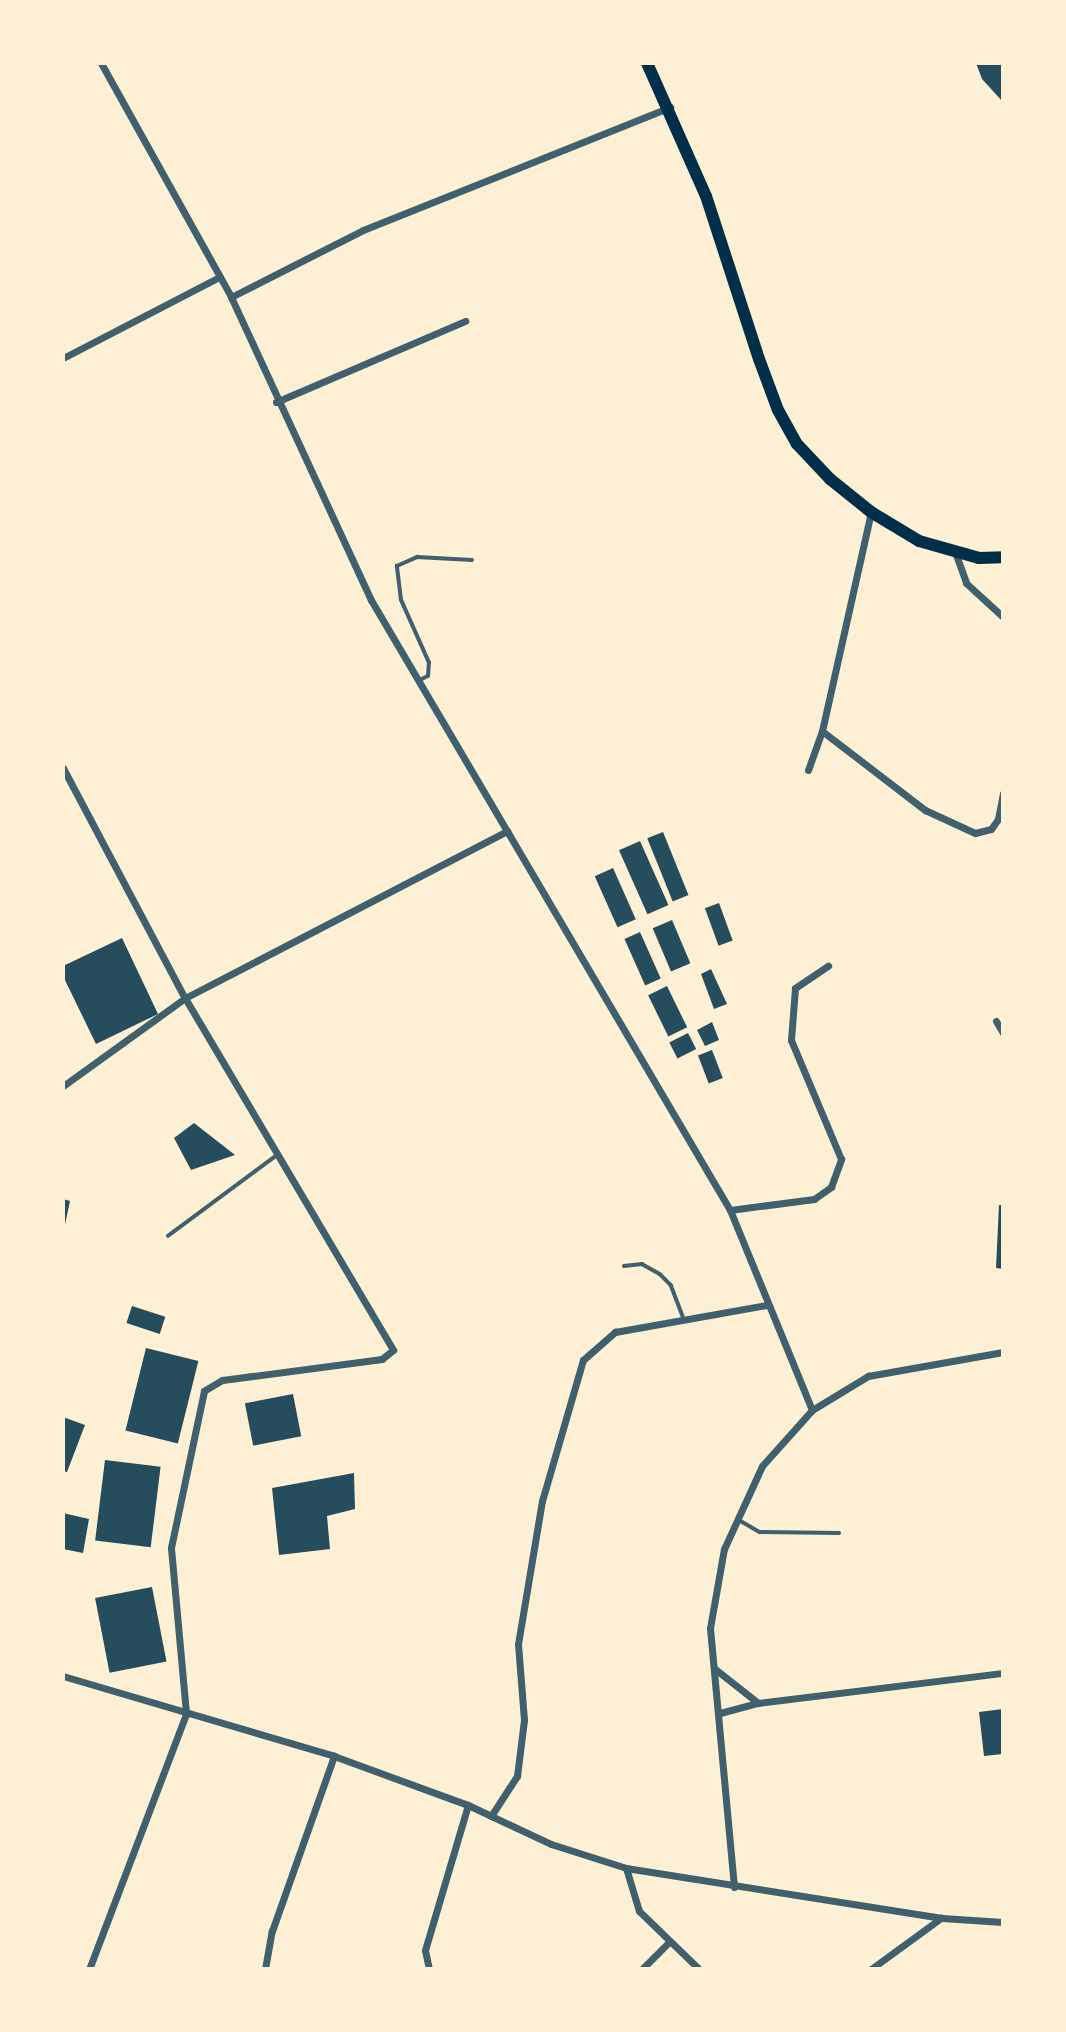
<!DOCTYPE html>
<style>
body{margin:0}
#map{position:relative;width:1066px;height:2032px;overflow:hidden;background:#fdf0d5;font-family:"Varela Round",sans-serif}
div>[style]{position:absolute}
.building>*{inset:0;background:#264d5e;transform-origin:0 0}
.service>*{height:3.5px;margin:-1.75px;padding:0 1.75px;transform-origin:1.75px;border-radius:1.75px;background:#3f606c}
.minor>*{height:7px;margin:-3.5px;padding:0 3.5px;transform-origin:3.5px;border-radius:3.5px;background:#3f606c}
.primary>*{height:12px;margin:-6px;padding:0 6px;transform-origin:6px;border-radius:6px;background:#003049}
span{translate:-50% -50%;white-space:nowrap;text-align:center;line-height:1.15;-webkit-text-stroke:5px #fdf0d5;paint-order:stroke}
.frame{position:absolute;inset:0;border:65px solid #fdf0d5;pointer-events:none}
</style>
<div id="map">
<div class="building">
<div style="clip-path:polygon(976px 63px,1003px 63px,1003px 102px,982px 79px)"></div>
<div style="left:663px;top:832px;width:68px;height:17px;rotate:68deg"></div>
<div style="left:640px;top:841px;width:70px;height:23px;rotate:66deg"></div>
<div style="left:613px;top:868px;width:56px;height:20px;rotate:66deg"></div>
<div style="left:719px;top:903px;width:40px;height:15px;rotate:70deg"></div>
<div style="left:672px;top:920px;width:47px;height:21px;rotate:67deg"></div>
<div style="left:640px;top:932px;width:51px;height:17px;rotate:66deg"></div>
<div style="clip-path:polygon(122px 938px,158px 1014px,96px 1044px,63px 976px,63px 966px)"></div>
<div style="clip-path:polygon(711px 969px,727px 1004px,714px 1009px,701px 974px)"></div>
<div style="left:667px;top:986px;width:46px;height:21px;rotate:64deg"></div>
<div style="clip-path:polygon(712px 1022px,719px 1040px,705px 1046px,697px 1030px)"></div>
<div style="left:688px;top:1033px;width:18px;height:21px;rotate:63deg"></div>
<div style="left:712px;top:1050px;width:30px;height:15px;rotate:69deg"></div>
<div style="clip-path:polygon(194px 1123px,235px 1155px,191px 1170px,174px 1138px)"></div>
<div style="clip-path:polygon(63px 1199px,70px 1201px,64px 1229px,63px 1229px)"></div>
<div style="clip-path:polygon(999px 1205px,1003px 1205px,1003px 1269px,996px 1268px)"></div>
<div style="left:132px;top:1306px;width:35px;height:18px;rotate:18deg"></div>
<div style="left:146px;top:1348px;width:54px;height:85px;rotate:14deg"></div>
<div style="left:293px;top:1394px;width:43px;height:49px;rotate:79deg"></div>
<div style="clip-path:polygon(63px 1417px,85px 1425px,67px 1472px,63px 1471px)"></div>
<div style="left:105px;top:1460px;width:56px;height:81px;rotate:7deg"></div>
<div style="clip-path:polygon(354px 1473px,355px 1509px,327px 1516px,330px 1549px,279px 1555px,272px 1488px)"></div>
<div style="clip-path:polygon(63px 1513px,89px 1519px,83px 1553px,63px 1549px)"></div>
<div style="left:152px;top:1587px;width:76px;height:58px;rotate:79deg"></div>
<div style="clip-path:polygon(1003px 1709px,1003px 1754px,984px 1756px,979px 1712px)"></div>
</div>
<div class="service">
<div style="left:418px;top:681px;width:11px;rotate:-27deg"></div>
<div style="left:428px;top:676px;width:13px;rotate:-86deg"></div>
<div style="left:429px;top:663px;width:69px;rotate:-114deg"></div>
<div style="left:401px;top:600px;width:34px;rotate:-97deg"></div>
<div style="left:397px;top:566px;width:22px;rotate:-24deg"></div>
<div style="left:417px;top:557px;width:55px;rotate:3.1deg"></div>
<div style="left:168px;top:1236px;width:136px;rotate:-36.6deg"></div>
<div style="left:624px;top:1266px;width:18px;rotate:-6deg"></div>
<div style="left:642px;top:1264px;width:21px;rotate:29deg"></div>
<div style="left:660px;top:1274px;width:16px;rotate:45deg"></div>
<div style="left:671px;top:1285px;width:34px;rotate:69deg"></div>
<div style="left:739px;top:1520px;width:24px;rotate:30deg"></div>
<div style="left:760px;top:1532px;width:79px;rotate:0.7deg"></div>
</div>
<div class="minor">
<div style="left:101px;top:63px;width:268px;rotate:60.9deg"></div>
<div style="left:231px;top:297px;width:334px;rotate:65.2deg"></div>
<div style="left:371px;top:600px;width:708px;rotate:59.52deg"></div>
<div style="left:730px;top:1210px;width:216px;rotate:67.7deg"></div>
<div style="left:231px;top:297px;width:148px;rotate:-26.9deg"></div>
<div style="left:363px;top:230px;width:331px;rotate:-21.8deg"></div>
<div style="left:63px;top:358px;width:176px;rotate:-27.4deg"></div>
<div style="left:276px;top:402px;width:206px;rotate:-23.2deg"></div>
<div style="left:955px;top:552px;width:33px;rotate:70deg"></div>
<div style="left:966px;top:583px;width:49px;rotate:42.5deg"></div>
<div style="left:822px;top:731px;width:130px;rotate:37.5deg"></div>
<div style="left:925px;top:810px;width:55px;rotate:24.7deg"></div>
<div style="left:975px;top:833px;width:16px;rotate:-14deg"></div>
<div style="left:991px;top:829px;width:12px;rotate:-55deg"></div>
<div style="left:998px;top:819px;width:26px;rotate:-79deg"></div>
<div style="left:63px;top:768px;width:260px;rotate:62.1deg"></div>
<div style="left:185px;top:998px;width:409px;rotate:59.4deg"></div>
<div style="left:393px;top:1350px;width:14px;rotate:141deg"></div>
<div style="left:382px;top:1359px;width:161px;rotate:172.5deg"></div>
<div style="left:222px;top:1380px;width:21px;rotate:149deg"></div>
<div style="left:204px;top:1391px;width:160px;rotate:101.9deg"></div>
<div style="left:171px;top:1548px;width:167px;rotate:84.8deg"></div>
<div style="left:186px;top:1714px;width:273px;rotate:110.8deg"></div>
<div style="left:808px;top:770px;width:41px;rotate:-70.3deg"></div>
<div style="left:822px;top:731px;width:224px;rotate:-77.4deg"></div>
<div style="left:996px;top:1021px;width:14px;rotate:60deg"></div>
<div style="left:63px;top:1086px;width:150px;rotate:-35.8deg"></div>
<div style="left:185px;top:998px;width:363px;rotate:-27.4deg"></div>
<div style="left:730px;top:1210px;width:85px;rotate:-7.5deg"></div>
<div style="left:814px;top:1199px;width:21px;rotate:-35deg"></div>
<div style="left:831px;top:1187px;width:30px;rotate:-70deg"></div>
<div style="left:841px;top:1159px;width:129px;rotate:-112.8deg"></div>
<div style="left:791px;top:1040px;width:52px;rotate:-85.6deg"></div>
<div style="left:795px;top:988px;width:40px;rotate:-34deg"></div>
<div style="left:715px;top:1669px;width:55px;rotate:38.3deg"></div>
<div style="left:63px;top:1676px;width:283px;rotate:16.4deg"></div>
<div style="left:334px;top:1756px;width:143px;rotate:20.1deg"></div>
<div style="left:468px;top:1805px;width:92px;rotate:25.2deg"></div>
<div style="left:551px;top:1844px;width:79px;rotate:17.7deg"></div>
<div style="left:626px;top:1868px;width:320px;rotate:9deg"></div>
<div style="left:942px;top:1918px;width:61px;rotate:3.8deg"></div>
<div style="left:720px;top:1713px;width:39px;rotate:-15deg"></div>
<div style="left:758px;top:1703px;width:247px;rotate:-7deg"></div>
<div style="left:491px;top:1816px;width:48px;rotate:-57deg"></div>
<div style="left:517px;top:1776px;width:56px;rotate:-82.9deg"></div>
<div style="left:524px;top:1720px;width:76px;rotate:-94.5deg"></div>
<div style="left:518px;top:1644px;width:145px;rotate:-80.5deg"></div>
<div style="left:542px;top:1501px;width:147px;rotate:-73.8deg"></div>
<div style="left:583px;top:1360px;width:43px;rotate:-41.2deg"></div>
<div style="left:615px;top:1332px;width:154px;rotate:-10.1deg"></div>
<div style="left:626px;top:1868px;width:45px;rotate:73.2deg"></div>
<div style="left:639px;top:1911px;width:83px;rotate:44deg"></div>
<div style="left:734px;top:1887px;width:260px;rotate:-95.3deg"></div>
<div style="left:710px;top:1628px;width:80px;rotate:-80deg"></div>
<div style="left:724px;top:1549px;width:91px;rotate:-65.4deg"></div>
<div style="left:762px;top:1466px;width:75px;rotate:-48.2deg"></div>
<div style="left:812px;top:1410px;width:66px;rotate:-31.3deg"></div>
<div style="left:868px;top:1376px;width:137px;rotate:-10.1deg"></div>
<div style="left:265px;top:1969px;width:39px;rotate:-80deg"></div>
<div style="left:272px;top:1931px;width:186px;rotate:-70.5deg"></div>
<div style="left:429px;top:1969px;width:19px;rotate:-102deg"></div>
<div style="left:425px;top:1950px;width:151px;rotate:-73.5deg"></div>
<div style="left:642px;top:1969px;width:38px;rotate:-45deg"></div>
<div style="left:871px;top:1969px;width:87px;rotate:-36.1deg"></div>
</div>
<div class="primary">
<div style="left:647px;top:63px;width:145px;rotate:66.1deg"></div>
<div style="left:706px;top:196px;width:171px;rotate:72deg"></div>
<div style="left:759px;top:359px;width:54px;rotate:69.6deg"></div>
<div style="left:778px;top:410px;width:39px;rotate:61deg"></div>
<div style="left:797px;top:444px;width:48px;rotate:46.7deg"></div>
<div style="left:830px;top:479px;width:53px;rotate:38.8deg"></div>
<div style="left:871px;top:512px;width:56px;rotate:31.1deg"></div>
<div style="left:919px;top:541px;width:62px;rotate:15.8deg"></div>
<div style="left:979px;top:558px;width:24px;rotate:-2deg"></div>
</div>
<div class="frame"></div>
</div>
